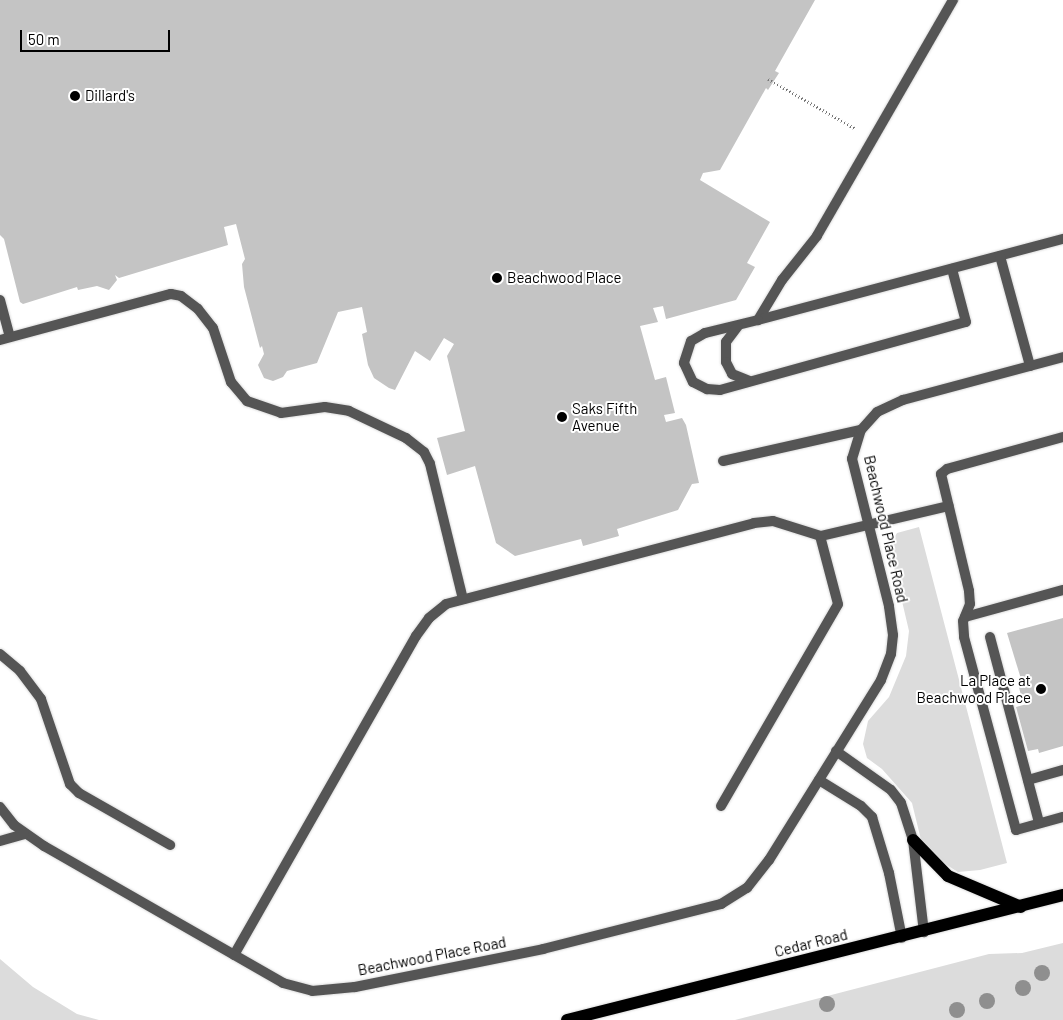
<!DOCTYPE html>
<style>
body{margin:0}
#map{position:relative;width:1063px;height:1020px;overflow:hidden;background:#fff;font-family:Barlow,sans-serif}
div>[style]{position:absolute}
.green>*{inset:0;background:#dcdcdc}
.building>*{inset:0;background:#c4c4c4}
.path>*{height:3px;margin-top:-1.5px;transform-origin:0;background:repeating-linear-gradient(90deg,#777 0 1px,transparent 0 3.5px)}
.roads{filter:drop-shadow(0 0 1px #dbdbdb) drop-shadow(0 0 1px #dbdbdb)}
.lane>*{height:10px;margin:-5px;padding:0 5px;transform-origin:5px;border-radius:5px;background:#555}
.street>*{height:10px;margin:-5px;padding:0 5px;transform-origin:5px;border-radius:5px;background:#555}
.primary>*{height:12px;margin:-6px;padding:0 6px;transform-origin:6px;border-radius:6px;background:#000}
.trees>*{width:16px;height:16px;margin:-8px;border-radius:50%;background:#8f8f8f}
.dots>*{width:14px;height:14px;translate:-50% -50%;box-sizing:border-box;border:2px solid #fff;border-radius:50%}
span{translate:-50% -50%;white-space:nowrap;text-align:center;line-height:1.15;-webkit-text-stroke:4px #fff;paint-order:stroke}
.poi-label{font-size:15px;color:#000}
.left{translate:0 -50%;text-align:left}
.right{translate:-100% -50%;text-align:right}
.street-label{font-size:15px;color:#000}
.scale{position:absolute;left:20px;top:30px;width:150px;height:22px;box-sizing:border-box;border:2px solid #000;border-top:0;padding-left:6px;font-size:15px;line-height:18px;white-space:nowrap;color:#000;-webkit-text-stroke:4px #fff;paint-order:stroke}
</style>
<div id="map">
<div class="green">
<div style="clip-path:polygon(919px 527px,1007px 863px,980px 870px,958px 872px,937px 859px,921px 840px,912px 803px,882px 769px,867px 758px,863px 744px,868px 721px,889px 697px,906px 656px,909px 631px,889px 546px,897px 533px)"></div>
<div style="clip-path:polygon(1063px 943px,1063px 1020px,735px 1020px,989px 954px,1022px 953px)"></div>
<div style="clip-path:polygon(0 959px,33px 987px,77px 1014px,99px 1020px,0 1020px)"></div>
</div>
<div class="building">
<div style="clip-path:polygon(0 0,815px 0,775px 71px,779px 73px,768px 90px,766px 88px,720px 170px,703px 173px,700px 180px,770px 222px,747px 263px,755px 267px,736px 300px,666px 319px,663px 306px,653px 308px,658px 322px,640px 326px,655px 380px,666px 377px,675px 413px,664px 415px,666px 422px,682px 418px,686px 425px,699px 483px,692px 484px,678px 510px,617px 529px,619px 536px,583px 546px,581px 539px,515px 556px,496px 543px,475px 466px,447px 475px,437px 438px,465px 431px,447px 356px,454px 344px,444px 338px,430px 361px,415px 351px,395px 390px,389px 388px,374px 378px,368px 365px,362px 334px,367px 332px,362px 307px,338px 312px,317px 363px,287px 371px,283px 377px,273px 381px,264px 378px,258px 365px,264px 354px,262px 346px,260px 348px,244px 287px,242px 264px,245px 259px,236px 224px,224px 227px,228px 245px,119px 278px,115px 275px,117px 280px,109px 290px,97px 286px,78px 290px,77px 287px,23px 304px,20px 302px,4px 239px,0 235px)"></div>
<div style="clip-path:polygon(1063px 618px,1063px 746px,1039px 753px,1038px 749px,1028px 751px,1016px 707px,1027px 704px,1026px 699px,1022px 699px,1017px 680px,1021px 679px,1007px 633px)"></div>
</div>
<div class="path">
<div style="left:768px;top:79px;width:101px;rotate:29.6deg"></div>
</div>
<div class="roads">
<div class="lane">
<div style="left:953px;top:0;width:272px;rotate:120deg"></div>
<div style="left:817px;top:236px;width:56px;rotate:128.5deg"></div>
<div style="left:782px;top:280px;width:47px;rotate:121deg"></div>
<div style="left:758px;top:320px;width:316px;rotate:-14.9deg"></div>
<div style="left:1000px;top:256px;width:114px;rotate:74.7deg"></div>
<div style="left:0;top:300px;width:38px;rotate:75deg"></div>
<div style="left:758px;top:320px;width:55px;rotate:166.2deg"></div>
<div style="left:705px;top:333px;width:16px;rotate:150deg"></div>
<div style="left:691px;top:341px;width:23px;rotate:108deg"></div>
<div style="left:684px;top:363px;width:21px;rotate:65deg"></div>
<div style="left:693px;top:382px;width:16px;rotate:27deg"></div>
<div style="left:707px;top:389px;width:13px;rotate:4deg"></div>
<div style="left:720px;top:390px;width:255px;rotate:-15.5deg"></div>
<div style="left:966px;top:322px;width:55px;rotate:-104.8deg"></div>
<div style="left:738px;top:326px;width:20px;rotate:127deg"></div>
<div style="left:726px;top:342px;width:20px;rotate:90deg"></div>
<div style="left:726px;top:362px;width:13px;rotate:63deg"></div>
<div style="left:732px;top:374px;width:18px;rotate:22deg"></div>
<div style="left:0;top:340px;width:177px;rotate:-15.1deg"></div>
<div style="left:171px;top:294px;width:10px;rotate:11deg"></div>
<div style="left:181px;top:296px;width:21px;rotate:37deg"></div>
<div style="left:198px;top:309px;width:24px;rotate:52deg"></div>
<div style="left:213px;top:328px;width:57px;rotate:71.6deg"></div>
<div style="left:231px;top:382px;width:25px;rotate:50deg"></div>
<div style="left:247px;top:401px;width:36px;rotate:19deg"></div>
<div style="left:281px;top:413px;width:44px;rotate:-7.8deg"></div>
<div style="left:325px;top:407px;width:24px;rotate:9deg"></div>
<div style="left:349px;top:411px;width:63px;rotate:25.3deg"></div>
<div style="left:406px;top:438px;width:23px;rotate:38deg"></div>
<div style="left:424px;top:452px;width:13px;rotate:63deg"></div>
<div style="left:430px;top:464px;width:139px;rotate:76.3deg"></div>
<div style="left:1063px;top:437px;width:120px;rotate:164.6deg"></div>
<div style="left:947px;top:469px;width:8px;rotate:140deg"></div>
<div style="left:941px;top:474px;width:120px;rotate:76.5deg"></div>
<div style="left:969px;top:591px;width:13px;rotate:86deg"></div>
<div style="left:970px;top:604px;width:18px;rotate:112deg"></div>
<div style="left:963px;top:621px;width:16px;rotate:86deg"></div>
<div style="left:964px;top:637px;width:200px;rotate:74.9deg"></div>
<div style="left:1016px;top:830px;width:49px;rotate:-15.5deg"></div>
<div style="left:723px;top:461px;width:141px;rotate:-12.7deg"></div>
<div style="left:965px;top:617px;width:102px;rotate:-15.4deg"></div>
<div style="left:990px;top:637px;width:192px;rotate:75.2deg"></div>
<div style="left:0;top:654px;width:26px;rotate:40deg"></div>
<div style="left:20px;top:671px;width:35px;rotate:53deg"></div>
<div style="left:41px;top:699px;width:90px;rotate:71.2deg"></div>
<div style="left:70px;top:784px;width:13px;rotate:45deg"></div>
<div style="left:79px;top:793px;width:105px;rotate:29.7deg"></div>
<div style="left:1028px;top:780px;width:36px;rotate:-16deg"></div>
<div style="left:721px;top:806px;width:233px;rotate:-59.9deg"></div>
<div style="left:838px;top:604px;width:70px;rotate:-104.8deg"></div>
<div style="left:234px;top:955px;width:367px;rotate:-60.3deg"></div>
<div style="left:416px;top:636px;width:22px;rotate:-54deg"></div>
<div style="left:429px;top:618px;width:22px;rotate:-39deg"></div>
<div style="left:446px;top:604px;width:318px;rotate:-14.7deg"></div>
<div style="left:754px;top:523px;width:19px;rotate:-6deg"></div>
<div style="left:773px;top:521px;width:50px;rotate:17.4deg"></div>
<div style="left:821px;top:536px;width:131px;rotate:-13.2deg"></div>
</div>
<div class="street">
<div style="left:836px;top:751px;width:67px;rotate:35.3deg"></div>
<div style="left:891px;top:790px;width:16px;rotate:52deg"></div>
<div style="left:901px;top:803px;width:39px;rotate:72deg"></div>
<div style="left:913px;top:840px;width:93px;rotate:83.2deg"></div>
<div style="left:819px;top:780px;width:49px;rotate:31.8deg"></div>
<div style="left:861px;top:806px;width:16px;rotate:45deg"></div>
<div style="left:872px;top:817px;width:59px;rotate:73.1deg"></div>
<div style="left:889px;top:873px;width:66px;rotate:78.7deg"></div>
<div style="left:0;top:807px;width:23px;rotate:52deg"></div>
<div style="left:14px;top:825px;width:37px;rotate:35deg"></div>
<div style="left:44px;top:846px;width:275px;rotate:29.8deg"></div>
<div style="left:283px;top:983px;width:30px;rotate:15deg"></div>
<div style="left:312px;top:991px;width:43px;rotate:-5.3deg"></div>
<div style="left:355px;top:987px;width:192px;rotate:-11.4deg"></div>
<div style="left:543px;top:949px;width:184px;rotate:-14.2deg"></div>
<div style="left:721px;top:904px;width:31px;rotate:-32deg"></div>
<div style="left:747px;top:888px;width:36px;rotate:-52deg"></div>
<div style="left:769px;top:860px;width:212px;rotate:-58.1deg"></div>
<div style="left:881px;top:680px;width:28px;rotate:-69deg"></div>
<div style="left:891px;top:654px;width:19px;rotate:-84deg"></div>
<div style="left:893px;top:635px;width:29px;rotate:-98deg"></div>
<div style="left:889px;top:606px;width:152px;rotate:-104.1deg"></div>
<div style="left:852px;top:459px;width:30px;rotate:-73deg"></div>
<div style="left:861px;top:430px;width:24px;rotate:-48deg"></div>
<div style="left:877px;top:412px;width:29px;rotate:-25deg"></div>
<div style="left:903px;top:400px;width:166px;rotate:-15deg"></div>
<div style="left:0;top:841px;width:25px;rotate:-16deg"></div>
</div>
<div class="primary">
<div style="left:913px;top:840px;width:50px;rotate:45.8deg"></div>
<div style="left:948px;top:876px;width:79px;rotate:23deg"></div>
<div style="left:567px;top:1020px;width:512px;rotate:-14.14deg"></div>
</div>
</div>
<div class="trees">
<div style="left:1042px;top:973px"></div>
<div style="left:1023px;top:988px"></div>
<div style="left:987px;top:1001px"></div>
<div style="left:827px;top:1004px"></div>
<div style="left:957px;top:1010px"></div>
</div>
<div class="dots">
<div style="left:75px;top:96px;background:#000"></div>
<div style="left:497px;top:278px;background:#000"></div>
<div style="left:562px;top:417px;background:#000"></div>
<div style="left:1041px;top:689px;background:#000"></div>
</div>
<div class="poi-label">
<span class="left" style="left:85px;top:96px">Dillard's</span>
<span class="left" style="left:507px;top:278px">Beachwood Place</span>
<span class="left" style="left:572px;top:417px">Saks Fifth<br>Avenue</span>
<span class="right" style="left:1031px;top:689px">La Place at<br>Beachwood Place</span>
</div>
<div class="street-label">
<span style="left:886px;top:529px;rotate:77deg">Beachwood Place Road</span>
<span style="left:811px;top:943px;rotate:-14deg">Cedar Road</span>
<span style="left:432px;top:956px;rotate:-11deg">Beachwood Place Road</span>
</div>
<div class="scale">50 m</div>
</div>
